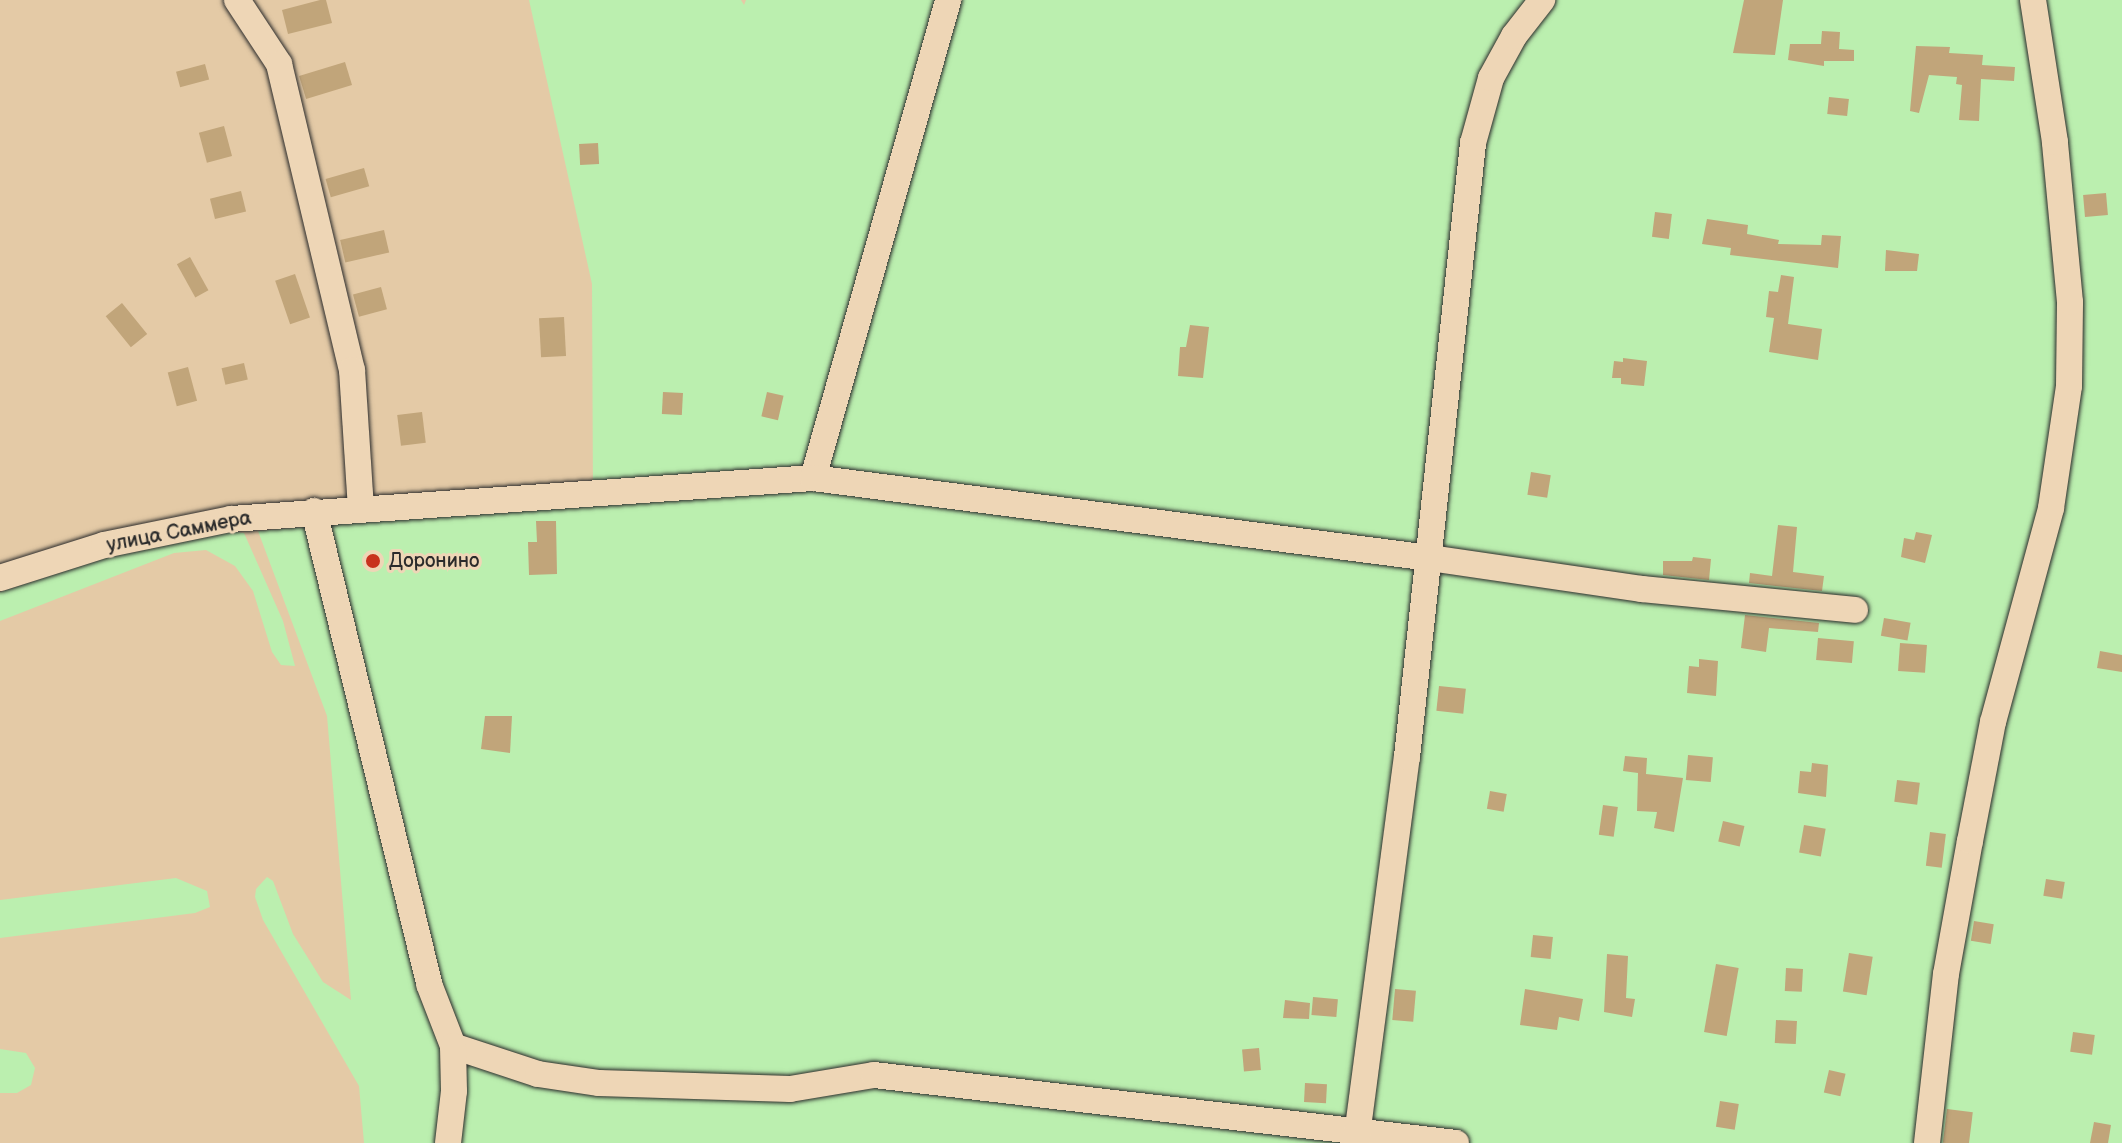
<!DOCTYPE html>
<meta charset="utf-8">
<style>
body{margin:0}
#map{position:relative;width:2122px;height:1143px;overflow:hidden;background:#e4caa6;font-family:"Balsamiq Sans",sans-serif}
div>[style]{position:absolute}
.green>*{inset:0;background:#bbefaf}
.building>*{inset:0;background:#c1a57a;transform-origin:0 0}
.roads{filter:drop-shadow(0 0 2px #2b2b2b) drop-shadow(0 0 2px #2b2b2b)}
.minor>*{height:26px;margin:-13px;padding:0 13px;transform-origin:13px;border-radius:13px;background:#eed6b6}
.dots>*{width:22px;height:22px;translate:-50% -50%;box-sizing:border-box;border:4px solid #eed6b6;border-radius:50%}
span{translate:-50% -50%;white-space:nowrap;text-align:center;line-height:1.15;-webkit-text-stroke:6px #eed6b6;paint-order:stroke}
.street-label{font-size:20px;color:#2b2b2b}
.poi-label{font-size:20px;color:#2b2b2b}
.left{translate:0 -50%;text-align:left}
</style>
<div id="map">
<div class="green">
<div style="clip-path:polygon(529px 0,741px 0,744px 5px,746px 0,2122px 0,2122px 1143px,364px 1143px,359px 1086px,263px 920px,255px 897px,256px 889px,267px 877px,273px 881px,293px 934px,323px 982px,351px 1000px,327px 716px,258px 531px,593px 502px,592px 284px)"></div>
<div style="clip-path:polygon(218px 529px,244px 533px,283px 621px,295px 666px,281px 665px,272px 652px,253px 591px,235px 566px,206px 550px,174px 553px,0 621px,0 592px,170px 536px)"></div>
<div style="clip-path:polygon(176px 878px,207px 891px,210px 907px,195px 913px,0 938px,0 900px)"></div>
<div style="clip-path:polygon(0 1049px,26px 1053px,35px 1068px,31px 1085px,17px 1093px,0 1093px)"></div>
</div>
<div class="building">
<div style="clip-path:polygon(320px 0,326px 0,332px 23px,288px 34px,282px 10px)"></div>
<div style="clip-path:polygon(1744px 0,1783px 0,1775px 55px,1733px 53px)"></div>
<div style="clip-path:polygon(1822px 31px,1840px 32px,1839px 49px,1854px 50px,1854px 61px,1824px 61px,1824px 66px,1788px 60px,1790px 44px,1821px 44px)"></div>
<div style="clip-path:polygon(1916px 46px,1950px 47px,1949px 53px,1983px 55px,1982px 65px,2015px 67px,2014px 81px,1981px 79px,1979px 121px,1959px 120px,1962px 85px,1956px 84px,1957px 77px,1929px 75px,1919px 113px,1910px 111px)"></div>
<div style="left:345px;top:62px;width:24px;height:48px;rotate:73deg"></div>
<div style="left:205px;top:64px;width:16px;height:30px;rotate:75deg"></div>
<div style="left:1829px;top:97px;width:20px;height:17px;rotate:6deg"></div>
<div style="left:224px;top:126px;width:31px;height:26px;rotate:75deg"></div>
<div style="left:598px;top:143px;width:21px;height:19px;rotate:87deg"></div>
<div style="left:364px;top:168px;width:19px;height:40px;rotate:74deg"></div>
<div style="left:241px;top:191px;width:21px;height:32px;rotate:76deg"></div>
<div style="left:2106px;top:193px;width:22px;height:23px;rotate:85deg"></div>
<div style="left:1655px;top:212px;width:17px;height:25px;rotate:7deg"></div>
<div style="clip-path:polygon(1707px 219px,1748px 225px,1747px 234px,1779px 240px,1778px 244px,1821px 245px,1822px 235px,1841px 236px,1838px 268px,1730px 255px,1731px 248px,1702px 244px)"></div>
<div style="left:384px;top:230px;width:23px;height:45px;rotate:77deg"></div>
<div style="clip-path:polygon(1886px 250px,1919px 254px,1917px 271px,1885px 271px)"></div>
<div style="left:190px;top:257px;width:38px;height:15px;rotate:61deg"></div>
<div style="left:295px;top:274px;width:46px;height:21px;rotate:71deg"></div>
<div style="clip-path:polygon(1781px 275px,1794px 277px,1788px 324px,1822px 329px,1818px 360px,1769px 352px,1774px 318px,1766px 317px,1769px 291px,1778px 292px)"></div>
<div style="left:381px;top:287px;width:23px;height:29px;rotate:75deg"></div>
<div style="left:122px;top:303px;width:40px;height:21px;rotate:51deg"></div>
<div style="left:564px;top:317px;width:39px;height:25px;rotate:87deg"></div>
<div style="clip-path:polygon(1190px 325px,1209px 327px,1203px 378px,1178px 376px,1180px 347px,1186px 347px)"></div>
<div style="clip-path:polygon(1623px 358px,1647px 361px,1644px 386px,1621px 384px,1621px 378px,1612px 378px,1614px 361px,1623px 362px)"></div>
<div style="left:244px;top:363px;width:17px;height:23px;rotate:77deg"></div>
<div style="left:188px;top:367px;width:35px;height:21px;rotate:75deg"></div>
<div style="left:663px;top:392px;width:20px;height:22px;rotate:3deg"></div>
<div style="left:767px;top:392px;width:17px;height:25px;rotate:13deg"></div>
<div style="left:422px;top:412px;width:31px;height:25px;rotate:83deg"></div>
<div style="left:1531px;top:472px;width:20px;height:23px;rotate:9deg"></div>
<div style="clip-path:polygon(536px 521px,556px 521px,557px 574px,529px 575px,528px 542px,537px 542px)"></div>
<div style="clip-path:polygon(1778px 525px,1797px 527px,1793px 572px,1824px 576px,1822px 591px,1749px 583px,1750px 573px,1772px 576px)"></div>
<div style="clip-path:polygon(1916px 532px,1932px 535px,1925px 563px,1901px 557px,1904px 538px,1914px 540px)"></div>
<div style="clip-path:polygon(1693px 557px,1711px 559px,1709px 580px,1663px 575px,1663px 561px,1692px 561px)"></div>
<div style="clip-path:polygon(1745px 615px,1819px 623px,1818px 632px,1769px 628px,1766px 652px,1741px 648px)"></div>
<div style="left:1884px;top:618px;width:27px;height:18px;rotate:10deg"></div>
<div style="left:1818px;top:638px;width:36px;height:22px;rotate:5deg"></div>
<div style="left:1900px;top:643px;width:27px;height:28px;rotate:4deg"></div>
<div style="clip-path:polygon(2100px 651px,2122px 655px,2122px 672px,2097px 668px)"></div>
<div style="clip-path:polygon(1699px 659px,1718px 661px,1716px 696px,1687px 693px,1689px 666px,1699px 667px)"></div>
<div style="left:1439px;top:686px;width:27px;height:25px;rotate:6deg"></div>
<div style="clip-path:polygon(485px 716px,512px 716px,510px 753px,481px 749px)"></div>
<div style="left:1688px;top:755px;width:25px;height:25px;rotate:5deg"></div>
<div style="clip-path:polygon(1625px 756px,1647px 758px,1646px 774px,1683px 778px,1674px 832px,1654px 828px,1657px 812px,1637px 811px,1638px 773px,1623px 771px)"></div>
<div style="clip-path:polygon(1812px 763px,1828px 765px,1826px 797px,1798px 793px,1800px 771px,1811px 772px)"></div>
<div style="left:1897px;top:780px;width:23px;height:22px;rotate:7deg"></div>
<div style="left:1490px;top:791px;width:17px;height:18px;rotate:10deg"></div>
<div style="left:1603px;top:805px;width:15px;height:30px;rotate:8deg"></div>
<div style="left:1723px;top:821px;width:22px;height:21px;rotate:13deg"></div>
<div style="left:1804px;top:825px;width:22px;height:28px;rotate:10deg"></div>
<div style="left:1930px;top:832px;width:16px;height:34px;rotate:7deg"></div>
<div style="left:2046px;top:879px;width:19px;height:17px;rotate:9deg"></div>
<div style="left:1974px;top:921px;width:20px;height:20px;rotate:9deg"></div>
<div style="left:1533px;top:935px;width:20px;height:22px;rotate:6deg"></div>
<div style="left:1849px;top:953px;width:24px;height:39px;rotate:9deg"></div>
<div style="clip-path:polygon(1607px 954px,1628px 956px,1626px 998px,1635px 999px,1632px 1017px,1604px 1012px)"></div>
<div style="left:1716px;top:964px;width:23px;height:69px;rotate:10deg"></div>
<div style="left:1786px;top:968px;width:17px;height:23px;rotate:3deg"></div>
<div style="left:1395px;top:989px;width:21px;height:31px;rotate:5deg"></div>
<div style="clip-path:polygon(1525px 989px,1583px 999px,1579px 1021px,1559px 1017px,1557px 1030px,1520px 1025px)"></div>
<div style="left:1313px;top:997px;width:25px;height:18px;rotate:5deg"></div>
<div style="clip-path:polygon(1285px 1000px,1310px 1003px,1309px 1019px,1283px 1018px)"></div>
<div style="left:1776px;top:1020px;width:21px;height:23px;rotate:3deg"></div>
<div style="left:2073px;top:1032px;width:22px;height:20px;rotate:8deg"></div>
<div style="left:1259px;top:1048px;width:22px;height:17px;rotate:85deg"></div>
<div style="left:1829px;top:1070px;width:17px;height:23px;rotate:13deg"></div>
<div style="left:1305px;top:1083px;width:22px;height:19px;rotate:3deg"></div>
<div style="left:1720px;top:1101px;width:19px;height:26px;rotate:9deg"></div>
<div style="left:1947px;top:1109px;width:26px;height:34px;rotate:7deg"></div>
<div style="clip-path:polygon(2094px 1122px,2111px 1125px,2108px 1143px,2090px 1143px)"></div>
</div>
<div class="roads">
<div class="minor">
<div style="left:237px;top:0;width:77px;rotate:56.7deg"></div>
<div style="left:279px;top:64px;width:315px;rotate:76.6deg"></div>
<div style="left:352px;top:370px;width:138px;rotate:86.3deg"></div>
<div style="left:813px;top:478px;width:497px;rotate:-74.2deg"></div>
<div style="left:314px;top:511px;width:487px;rotate:76.3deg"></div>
<div style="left:429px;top:984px;width:66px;rotate:68.8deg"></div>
<div style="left:453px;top:1046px;width:89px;rotate:18.2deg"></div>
<div style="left:538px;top:1074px;width:62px;rotate:8.4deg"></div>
<div style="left:599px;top:1083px;width:191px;rotate:1.8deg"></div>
<div style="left:790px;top:1089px;width:85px;rotate:-9.5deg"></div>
<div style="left:874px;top:1075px;width:586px;rotate:6.66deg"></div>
<div style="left:0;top:578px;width:109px;rotate:-17.6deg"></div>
<div style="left:104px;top:545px;width:130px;rotate:-11.6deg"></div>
<div style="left:231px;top:519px;width:583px;rotate:-4.03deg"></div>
<div style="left:813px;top:478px;width:622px;rotate:7.39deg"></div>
<div style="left:1430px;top:558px;width:214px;rotate:8.3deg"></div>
<div style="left:1642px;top:589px;width:214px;rotate:5.6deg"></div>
<div style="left:448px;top:1143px;width:52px;rotate:-83.4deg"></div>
<div style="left:454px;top:1091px;width:45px;rotate:-91.3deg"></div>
<div style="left:1356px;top:1143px;width:389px;rotate:-82.5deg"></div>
<div style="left:1407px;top:757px;width:618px;rotate:-83.86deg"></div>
<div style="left:1473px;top:143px;width:67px;rotate:-74.5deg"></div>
<div style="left:1491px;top:78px;width:48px;rotate:-61.3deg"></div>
<div style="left:1514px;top:36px;width:46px;rotate:-52.1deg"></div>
<div style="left:1927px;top:1143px;width:170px;rotate:-83.6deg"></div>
<div style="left:1946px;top:974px;width:135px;rotate:-79.8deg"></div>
<div style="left:1970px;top:841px;width:121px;rotate:-79.1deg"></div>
<div style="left:1993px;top:722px;width:222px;rotate:-74.8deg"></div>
<div style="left:2051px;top:508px;width:123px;rotate:-81.6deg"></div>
<div style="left:2069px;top:386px;width:84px;rotate:-89.3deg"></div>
<div style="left:2070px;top:302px;width:161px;rotate:-95.4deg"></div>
<div style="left:2055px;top:142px;width:144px;rotate:-98.8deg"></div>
</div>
</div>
<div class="dots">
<div style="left:373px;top:561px;background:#c8321e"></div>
</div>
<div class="street-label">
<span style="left:179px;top:532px;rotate:-11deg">улица Саммера</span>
</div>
<div class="poi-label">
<span class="left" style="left:389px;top:561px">Доронино</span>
</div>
</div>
